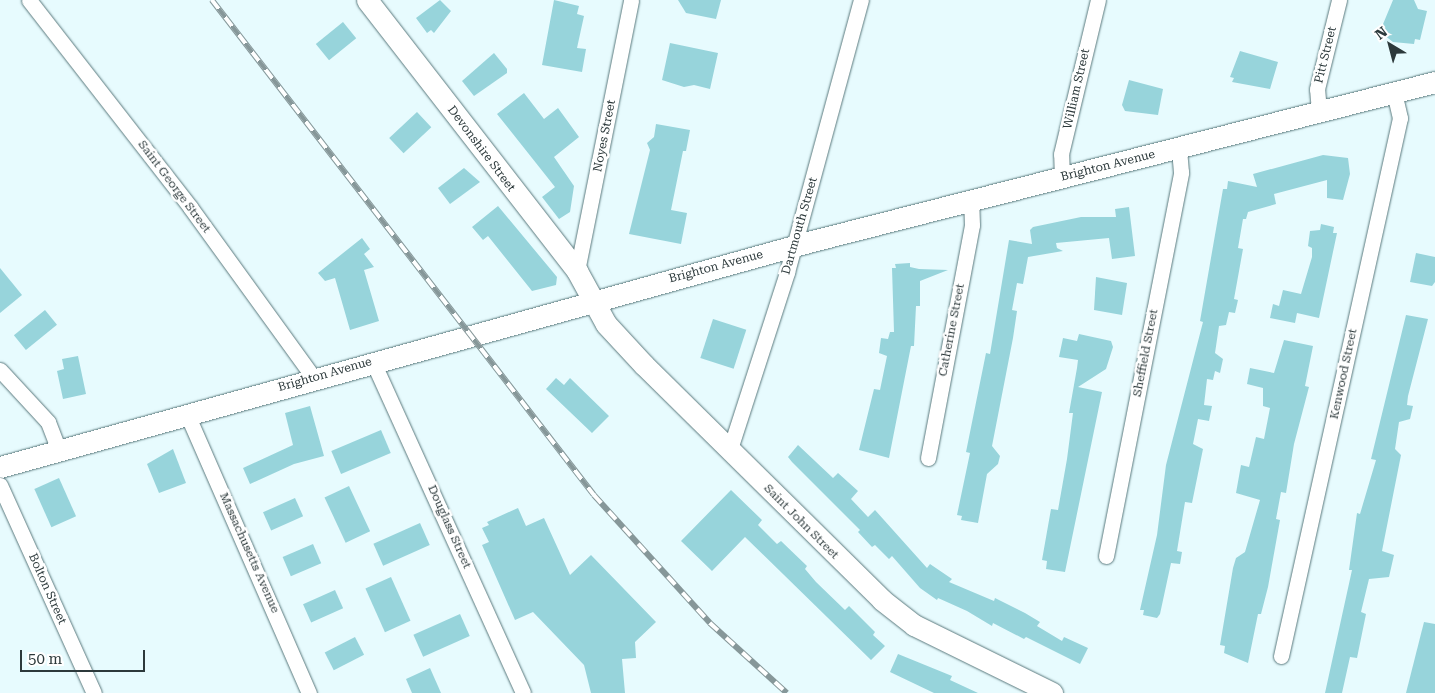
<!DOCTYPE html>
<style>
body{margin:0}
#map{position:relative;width:1435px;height:693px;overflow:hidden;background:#e7fbfe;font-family:"Roboto Serif",serif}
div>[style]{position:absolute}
.building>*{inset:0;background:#97d4db;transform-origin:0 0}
.roads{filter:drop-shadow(0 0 1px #5a797d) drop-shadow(0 0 1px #5a797d)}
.street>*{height:15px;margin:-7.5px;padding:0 7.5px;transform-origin:7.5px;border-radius:7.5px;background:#fff}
.secondary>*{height:21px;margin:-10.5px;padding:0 10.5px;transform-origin:10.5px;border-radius:10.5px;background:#fff}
.rail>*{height:5.5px;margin-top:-2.75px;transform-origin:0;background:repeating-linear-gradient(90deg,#fff 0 11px,#869799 0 22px);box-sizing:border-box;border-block:1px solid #869799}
span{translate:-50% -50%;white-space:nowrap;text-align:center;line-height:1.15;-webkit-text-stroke:5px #fff;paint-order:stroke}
.street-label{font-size:12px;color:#2c393b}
.north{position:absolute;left:1365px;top:20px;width:50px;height:50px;-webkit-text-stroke:4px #fff;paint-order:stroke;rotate:323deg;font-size:14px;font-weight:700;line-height:20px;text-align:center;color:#2c393b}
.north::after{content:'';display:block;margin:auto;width:18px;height:22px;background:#2c393b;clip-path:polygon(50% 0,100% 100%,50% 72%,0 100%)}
.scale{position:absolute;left:20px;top:650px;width:125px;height:22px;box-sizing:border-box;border:2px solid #2c393b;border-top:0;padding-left:6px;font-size:15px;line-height:18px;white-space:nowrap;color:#2c393b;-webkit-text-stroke:4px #fff;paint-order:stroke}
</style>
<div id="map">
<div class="building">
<div style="clip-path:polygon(440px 0,451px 11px,434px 33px,431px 30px,427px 33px,416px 18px)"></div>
<div style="clip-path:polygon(554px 0,579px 6px,577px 14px,584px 16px,577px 48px,586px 49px,582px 72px,542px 65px)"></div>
<div style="clip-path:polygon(678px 0,721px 0,716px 19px,686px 13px)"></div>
<div style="clip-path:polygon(1393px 0,1414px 0,1418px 9px,1427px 11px,1420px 40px,1415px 39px,1414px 44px,1393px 42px,1384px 35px,1381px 29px)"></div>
<div style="left:343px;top:22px;width:21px;height:35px;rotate:51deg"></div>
<div style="clip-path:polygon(670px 43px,718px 53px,710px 89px,694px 85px,684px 87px,662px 80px)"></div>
<div style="clip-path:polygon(1240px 51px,1278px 62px,1270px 89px,1232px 82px,1234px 78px,1230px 77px)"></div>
<div style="clip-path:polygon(494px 53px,507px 69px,507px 73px,474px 96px,462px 81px)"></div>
<div style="clip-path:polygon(1129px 80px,1163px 89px,1158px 115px,1125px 111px,1122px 105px)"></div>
<div style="clip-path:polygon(524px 93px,544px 119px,558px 108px,579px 137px,554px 157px,574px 186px,570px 212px,559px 219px,542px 197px,555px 187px,497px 114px)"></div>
<div style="left:417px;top:112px;width:21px;height:38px;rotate:47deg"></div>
<div style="clip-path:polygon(656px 124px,690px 130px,686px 151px,683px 151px,671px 210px,687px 213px,681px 244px,629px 234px,650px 150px,647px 143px,654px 137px)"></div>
<div style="clip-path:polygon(1323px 155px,1348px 158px,1350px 174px,1343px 200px,1327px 198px,1327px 180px,1274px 194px,1276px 204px,1248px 212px,1246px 219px,1243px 219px,1238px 248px,1243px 249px,1234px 299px,1238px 300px,1235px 313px,1229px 312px,1226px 325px,1219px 326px,1215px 353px,1223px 359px,1220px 373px,1215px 371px,1213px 380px,1207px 379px,1204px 405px,1212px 406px,1209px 421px,1198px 419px,1193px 444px,1203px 449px,1192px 503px,1185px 502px,1177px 551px,1182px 552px,1180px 564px,1171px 563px,1160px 614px,1157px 618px,1143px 615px,1144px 610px,1140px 610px,1157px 535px,1166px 465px,1203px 322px,1200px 321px,1223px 189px,1227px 189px,1228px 181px,1257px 187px,1253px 174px)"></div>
<div style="clip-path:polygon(464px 168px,480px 182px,450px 204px,438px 188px)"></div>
<div style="clip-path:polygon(498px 206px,557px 277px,556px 285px,532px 291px,488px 236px,483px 240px,472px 227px)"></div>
<div style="clip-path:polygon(1129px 207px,1135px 256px,1112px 259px,1109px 238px,1056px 243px,1057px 248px,1063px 251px,1028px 257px,1023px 284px,1017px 283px,1012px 310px,1017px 311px,1013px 338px,992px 446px,1000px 456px,998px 464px,987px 474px,978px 523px,961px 520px,962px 516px,957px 515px,970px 453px,966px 452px,986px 353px,990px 354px,1009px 240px,1032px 244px,1030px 230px,1033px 227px,1081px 217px,1116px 217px,1115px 209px)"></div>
<div style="clip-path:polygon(1321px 224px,1334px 227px,1333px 233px,1337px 233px,1319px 318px,1297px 313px,1295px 323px,1270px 318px,1273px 304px,1279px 306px,1283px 290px,1301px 294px,1312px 257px,1312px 248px,1308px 246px,1310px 231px,1320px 230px)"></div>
<div style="clip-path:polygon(362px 238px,370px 249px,364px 254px,374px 267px,364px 270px,379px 321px,350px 330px,335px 278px,325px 281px,318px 273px)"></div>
<div style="clip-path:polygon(1416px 253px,1435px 257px,1435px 282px,1432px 286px,1410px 282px)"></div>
<div style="clip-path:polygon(910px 263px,910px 267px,919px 269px,948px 270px,920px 281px,920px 306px,916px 306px,914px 346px,911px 346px,889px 458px,859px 450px,874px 389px,880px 390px,887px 356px,879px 353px,881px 338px,888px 339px,890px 332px,894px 332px,892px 268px,896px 268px,895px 264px)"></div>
<div style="clip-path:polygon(0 268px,22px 295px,0 313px)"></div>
<div style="clip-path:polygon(1096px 277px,1127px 283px,1122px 315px,1094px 310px)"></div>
<div style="left:45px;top:310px;width:19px;height:40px;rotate:51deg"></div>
<div style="clip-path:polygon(1406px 315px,1428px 319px,1408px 396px,1407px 405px,1413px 406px,1410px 419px,1399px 422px,1395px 449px,1401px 455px,1382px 551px,1394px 555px,1389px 577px,1369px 579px,1361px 612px,1366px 614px,1357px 658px,1350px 657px,1342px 693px,1325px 693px,1352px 570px,1349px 570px,1357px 513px,1360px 514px,1376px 460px,1371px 459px)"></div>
<div style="left:713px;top:319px;width:35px;height:41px;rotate:18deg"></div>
<div style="clip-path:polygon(1079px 334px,1111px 341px,1113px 347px,1106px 369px,1078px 387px,1102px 392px,1065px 572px,1046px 569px,1047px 561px,1042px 560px,1051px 509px,1058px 510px,1067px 459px,1073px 413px,1069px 413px,1077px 368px,1078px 360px,1059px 357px,1063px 338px,1077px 341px)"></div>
<div style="clip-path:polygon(1284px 340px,1313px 346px,1305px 386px,1309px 387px,1294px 444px,1286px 493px,1281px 492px,1276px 519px,1280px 520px,1268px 587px,1261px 614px,1258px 614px,1248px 663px,1224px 653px,1225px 646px,1220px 645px,1233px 568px,1236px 558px,1245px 552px,1260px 500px,1236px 493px,1241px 465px,1249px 467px,1256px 437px,1264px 439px,1270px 408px,1263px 406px,1263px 388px,1247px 384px,1250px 368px,1274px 373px)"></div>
<div style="clip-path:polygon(78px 356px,86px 394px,63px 399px,57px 371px,64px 369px,62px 359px)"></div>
<div style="clip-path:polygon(556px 378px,564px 385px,570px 378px,609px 416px,592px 433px,546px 389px)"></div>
<div style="clip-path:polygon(310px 406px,324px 456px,294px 464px,250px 484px,243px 468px,293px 445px,285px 413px)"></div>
<div style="left:381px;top:430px;width:25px;height:54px;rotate:67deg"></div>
<div style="clip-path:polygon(798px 445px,833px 478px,838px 473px,858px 491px,851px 499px,868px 517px,875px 510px,927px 568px,930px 564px,952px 579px,949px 582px,994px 601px,995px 598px,1025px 613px,1040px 622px,1037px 626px,1062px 641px,1064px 637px,1088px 648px,1080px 664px,1026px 637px,1024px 639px,993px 623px,992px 626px,967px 611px,938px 598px,937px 600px,920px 588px,892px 556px,889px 559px,875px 545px,872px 547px,858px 532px,860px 530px,792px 462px,788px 457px)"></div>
<div style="clip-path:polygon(173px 449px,186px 483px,159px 493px,147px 464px)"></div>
<div style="left:59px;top:478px;width:42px;height:27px;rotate:66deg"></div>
<div style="left:349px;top:486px;width:50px;height:27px;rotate:65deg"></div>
<div style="clip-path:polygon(731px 490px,762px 520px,758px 525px,777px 544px,781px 541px,807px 566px,805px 569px,816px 582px,845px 610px,849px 606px,875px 632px,873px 635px,885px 646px,871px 660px,745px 537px,712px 571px,681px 541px)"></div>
<div style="left:295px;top:498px;width:20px;height:35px;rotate:66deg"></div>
<div style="clip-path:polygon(518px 508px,526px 526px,544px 518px,570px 575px,591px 555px,656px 622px,635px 642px,636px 658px,622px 659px,625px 693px,591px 693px,584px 665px,533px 612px,515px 620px,482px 545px,489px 542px,482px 528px,489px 525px,487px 522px)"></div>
<div style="left:420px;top:523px;width:24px;height:51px;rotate:66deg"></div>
<div style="left:313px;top:544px;width:21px;height:33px;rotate:67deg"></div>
<div style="left:391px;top:577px;width:48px;height:28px;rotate:66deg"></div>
<div style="left:335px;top:590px;width:20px;height:35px;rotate:66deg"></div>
<div style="left:460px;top:614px;width:24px;height:51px;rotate:66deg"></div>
<div style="clip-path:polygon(1424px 622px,1435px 624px,1435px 693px,1406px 693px)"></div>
<div style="left:355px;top:637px;width:20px;height:34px;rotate:63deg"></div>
<div style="clip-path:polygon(898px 654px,952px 676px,950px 680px,978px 693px,934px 693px,890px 672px)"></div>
<div style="clip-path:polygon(430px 668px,441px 693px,412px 693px,406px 679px)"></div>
</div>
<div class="roads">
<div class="street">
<div style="left:29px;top:0;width:262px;rotate:52.1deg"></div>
<div style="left:190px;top:207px;width:211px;rotate:54.1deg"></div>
<div style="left:1319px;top:111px;width:22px;rotate:-95deg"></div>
<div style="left:1317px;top:89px;width:92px;rotate:-76.1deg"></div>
<div style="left:1062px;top:178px;width:24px;rotate:-92deg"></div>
<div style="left:1061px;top:154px;width:158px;rotate:-76.5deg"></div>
<div style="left:577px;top:271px;width:276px;rotate:-78.7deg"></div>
<div style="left:373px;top:362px;width:363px;rotate:65.6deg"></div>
<div style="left:0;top:370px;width:71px;rotate:47.3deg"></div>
<div style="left:48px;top:422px;width:30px;rotate:69deg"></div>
<div style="left:187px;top:414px;width:305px;rotate:66.4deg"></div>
<div style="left:730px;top:449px;width:186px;rotate:-72.1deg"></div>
<div style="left:787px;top:272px;width:282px;rotate:-74.8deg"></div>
<div style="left:928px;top:458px;width:237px;rotate:-79.3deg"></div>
<div style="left:972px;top:225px;width:24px;rotate:-92deg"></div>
<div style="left:0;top:485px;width:228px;rotate:65.7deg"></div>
<div style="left:1106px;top:556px;width:391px;rotate:-78.9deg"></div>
<div style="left:1181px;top:172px;width:23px;rotate:-95deg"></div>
<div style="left:1281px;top:656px;width:551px;rotate:-77.53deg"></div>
<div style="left:1400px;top:118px;width:28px;rotate:-103deg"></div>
</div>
<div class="secondary">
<div style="left:367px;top:0;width:343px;rotate:52.2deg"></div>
<div style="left:577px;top:271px;width:60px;rotate:61.3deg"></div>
<div style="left:606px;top:324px;width:56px;rotate:47.2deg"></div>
<div style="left:644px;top:365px;width:334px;rotate:44.6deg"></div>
<div style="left:882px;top:600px;width:41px;rotate:38deg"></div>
<div style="left:914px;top:625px;width:154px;rotate:26.2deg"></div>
<div style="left:0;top:467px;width:847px;rotate:-15.55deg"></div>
<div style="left:816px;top:240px;width:639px;rotate:-14.32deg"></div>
</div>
</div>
<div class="rail">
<div style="left:212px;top:0;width:625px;rotate:52.34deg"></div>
<div style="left:594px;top:495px;width:173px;rotate:47.8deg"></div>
<div style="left:710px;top:623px;width:104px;rotate:42.3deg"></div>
</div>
<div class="street-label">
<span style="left:1326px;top:55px;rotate:-76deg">Pitt Street</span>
<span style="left:1077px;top:89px;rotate:-77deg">William Street</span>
<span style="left:605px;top:136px;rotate:-79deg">Noyes Street</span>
<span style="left:481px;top:149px;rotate:53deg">Devonshire Street</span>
<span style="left:1108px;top:166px;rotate:-14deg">Brighton Avenue</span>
<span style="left:174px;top:187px;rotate:53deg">Saint George Street</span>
<span style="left:800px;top:226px;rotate:-74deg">Dartmouth Street</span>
<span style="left:716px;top:267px;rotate:-15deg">Brighton Avenue</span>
<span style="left:952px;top:330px;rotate:-79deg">Catherine Street</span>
<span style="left:1146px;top:353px;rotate:-79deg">Sheffield Street</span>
<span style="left:1344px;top:374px;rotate:-78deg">Kenwood Street</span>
<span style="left:325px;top:375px;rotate:-16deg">Brighton Avenue</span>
<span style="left:801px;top:522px;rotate:45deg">Saint John Street</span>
<span style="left:449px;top:527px;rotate:66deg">Douglass Street</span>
<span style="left:249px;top:553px;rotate:66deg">Massachusetts Avenue</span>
<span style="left:47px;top:589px;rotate:66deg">Bolton Street</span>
</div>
<div class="north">N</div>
<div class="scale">50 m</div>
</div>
